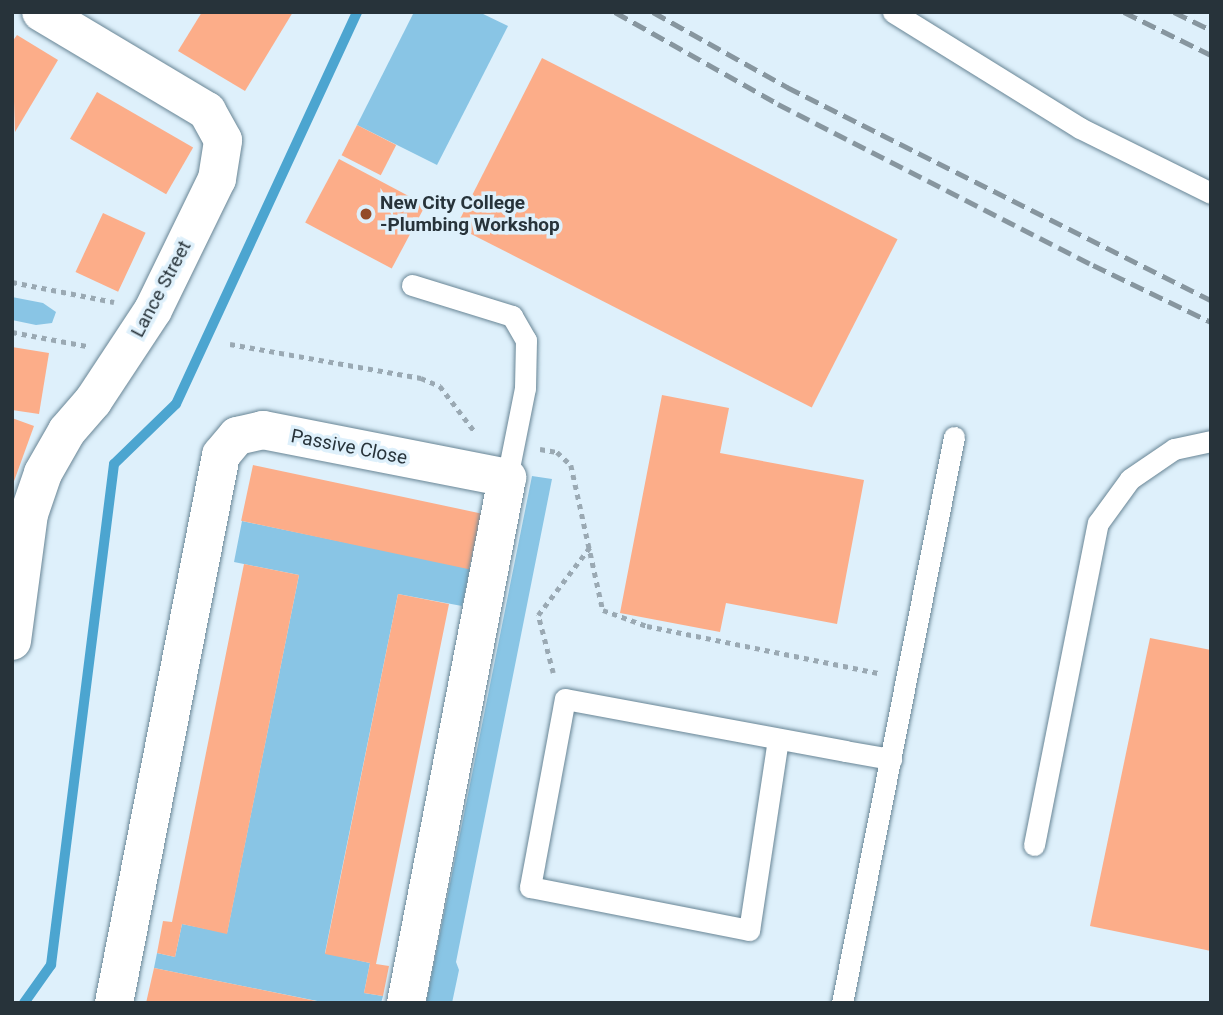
<!DOCTYPE html>
<style>
body{margin:0}
#map{position:relative;width:1223px;height:1015px;overflow:hidden;background:#def0fb;font-family:Roboto,sans-serif}
div>[style]{position:absolute}
.green>*{inset:0;background:#89c5e5}
.stream>*{height:10px;margin:-5px;padding:0 5px;transform-origin:5px;border-radius:5px;background:#4ca5d0}
.building>*{inset:0;background:#fcad89;transform-origin:0 0}
.path>*{height:4.5px;margin-top:-2.25px;transform-origin:0;background:repeating-linear-gradient(90deg,#9aa9b3 0 5px,transparent 0 10px)}
.roads{filter:drop-shadow(0 0 2px #688595) drop-shadow(0 0 2px #688595)}
.service>*{height:21px;margin:-10.5px;padding:0 10.5px;transform-origin:10.5px;border-radius:10.5px;background:#fff}
.minor>*{height:38px;margin:-19px;padding:0 19px;transform-origin:19px;border-radius:19px;background:#fff}
.rail>*{height:5px;margin-top:-2.5px;transform-origin:0;background:repeating-linear-gradient(90deg,#87969f 0 14px,transparent 0 21px)}
.dots>*{width:19px;height:19px;translate:-50% -50%;box-sizing:border-box;border:4px solid #def0fb;border-radius:50%}
span{translate:-50% -50%;white-space:nowrap;text-align:center;line-height:1.15;-webkit-text-stroke:7px #def0fb;paint-order:stroke}
.poi-label{font-size:19px;color:#27333a;font-weight:700}
.left{translate:0 -50%;text-align:left}
.street-label{font-size:19px;color:#27333a}
.frame{position:absolute;inset:0;border:14px solid #27333a;pointer-events:none}
</style>
<div id="map">
<div class="green">
<div style="clip-path:polygon(414px 12px,479px 12px,508px 26px,437px 165px,357px 125px)"></div>
<div style="clip-path:polygon(12px 297px,43px 303px,56px 312px,52px 323px,36px 325px,12px 320px)"></div>
<div style="clip-path:polygon(532px 476px,552px 479px,456px 962px,459px 970px,452px 1003px,426px 1003px)"></div>
<div style="clip-path:polygon(242px 521px,470px 568px,462px 606px,398px 594px,336px 898px,325px 953px,370px 963px,364px 993px,383px 996px,381px 1003px,327px 1003px,154px 968px,157px 953px,175px 957px,182px 924px,227px 933px,299px 575px,234px 562px)"></div>
</div>
<div class="stream">
<div style="left:24px;top:1003px;width:47px;rotate:-54.6deg"></div>
<div style="left:51px;top:965px;width:505px;rotate:-82.83deg"></div>
<div style="left:114px;top:464px;width:86px;rotate:-44.1deg"></div>
<div style="left:176px;top:404px;width:432px;rotate:-65.2deg"></div>
</div>
<div class="building">
<div style="clip-path:polygon(202px 12px,293px 12px,245px 91px,178px 51px)"></div>
<div style="clip-path:polygon(17px 35px,58px 60px,15px 132px,12px 42px)"></div>
<div style="left:542px;top:58px;width:399px;height:189px;rotate:27deg"></div>
<div style="left:97px;top:92px;width:111px;height:54px;rotate:30deg"></div>
<div style="left:357px;top:125px;width:44px;height:34px;rotate:27deg"></div>
<div style="left:339px;top:159px;width:98px;height:72px;rotate:28deg"></div>
<div style="left:103px;top:213px;width:47px;height:65px;rotate:25deg"></div>
<div style="clip-path:polygon(12px 347px,49px 353px,39px 414px,12px 410px)"></div>
<div style="clip-path:polygon(662px 395px,729px 408px,720px 453px,864px 480px,837px 624px,726px 603px,720px 632px,620px 613px)"></div>
<div style="clip-path:polygon(12px 418px,34px 426px,13px 484px,12px 484px)"></div>
<div style="left:253px;top:465px;width:233px;height:57px;rotate:12deg"></div>
<div style="clip-path:polygon(244px 564px,299px 575px,227px 934px,182px 924px,175px 957px,157px 953px,163px 921px,172px 922px)"></div>
<div style="clip-path:polygon(398px 594px,449px 604px,376px 964px,389px 966px,383px 996px,364px 993px,370px 963px,325px 954px)"></div>
<div style="clip-path:polygon(1150px 638px,1211px 650px,1211px 951px,1090px 926px)"></div>
<div style="clip-path:polygon(154px 968px,321px 1002px,321px 1003px,146px 1003px)"></div>
</div>
<div class="path">
<div style="left:12px;top:282px;width:104px;rotate:11.1deg"></div>
<div style="left:12px;top:332px;width:76px;rotate:10.6deg"></div>
<div style="left:230px;top:344px;width:194px;rotate:10.1deg"></div>
<div style="left:421px;top:378px;width:21px;rotate:23deg"></div>
<div style="left:440px;top:386px;width:58px;rotate:52.7deg"></div>
<div style="left:540px;top:449px;width:17px;rotate:10deg"></div>
<div style="left:557px;top:452px;width:19px;rotate:43deg"></div>
<div style="left:571px;top:465px;width:148px;rotate:77.6deg"></div>
<div style="left:603px;top:610px;width:47px;rotate:20deg"></div>
<div style="left:647px;top:626px;width:236px;rotate:11.5deg"></div>
<div style="left:553px;top:673px;width:60px;rotate:-104.5deg"></div>
<div style="left:538px;top:615px;width:86px;rotate:-52.6deg"></div>
</div>
<div class="roads">
<div class="service">
<div style="left:893px;top:12px;width:220px;rotate:31.8deg"></div>
<div style="left:1080px;top:128px;width:146px;rotate:26.4deg"></div>
<div style="left:412px;top:285px;width:105px;rotate:17.2deg"></div>
<div style="left:512px;top:316px;width:28px;rotate:60deg"></div>
<div style="left:526px;top:340px;width:48px;rotate:91.2deg"></div>
<div style="left:525px;top:388px;width:92px;rotate:101.3deg"></div>
<div style="left:778px;top:739px;width:193px;rotate:98.6deg"></div>
<div style="left:749px;top:930px;width:223px;rotate:-168.9deg"></div>
<div style="left:530px;top:887px;width:191px;rotate:-79.5deg"></div>
<div style="left:565px;top:699px;width:285px;rotate:10.5deg"></div>
<div style="left:845px;top:751px;width:47px;rotate:9.9deg"></div>
<div style="left:1034px;top:845px;width:328px;rotate:-78.8deg"></div>
<div style="left:1098px;top:523px;width:54px;rotate:-54deg"></div>
<div style="left:1130px;top:479px;width:53px;rotate:-34.3deg"></div>
<div style="left:1174px;top:449px;width:38px;rotate:-12deg"></div>
<div style="left:842px;top:1003px;width:577px;rotate:-78.81deg"></div>
</div>
<div class="minor">
<div style="left:12px;top:641px;width:128px;rotate:-82.4deg"></div>
<div style="left:29px;top:514px;width:43px;rotate:-71.1deg"></div>
<div style="left:43px;top:473px;width:48px;rotate:-60.3deg"></div>
<div style="left:67px;top:431px;width:40px;rotate:-49deg"></div>
<div style="left:93px;top:401px;width:109px;rotate:-56.6deg"></div>
<div style="left:153px;top:310px;width:146px;rotate:-64deg"></div>
<div style="left:217px;top:179px;width:39px;rotate:-81deg"></div>
<div style="left:223px;top:140px;width:33px;rotate:-119deg"></div>
<div style="left:207px;top:111px;width:193px;rotate:-149.2deg"></div>
<div style="left:114px;top:1003px;width:558px;rotate:-78.95deg"></div>
<div style="left:221px;top:455px;width:25px;rotate:-50deg"></div>
<div style="left:237px;top:436px;width:27px;rotate:-13deg"></div>
<div style="left:263px;top:430px;width:249px;rotate:11.1deg"></div>
<div style="left:507px;top:478px;width:535px;rotate:100.89deg"></div>
</div>
</div>
<div class="rail">
<div style="left:615px;top:12px;width:187px;rotate:29.4deg"></div>
<div style="left:778px;top:104px;width:354px;rotate:27.1deg"></div>
<div style="left:1093px;top:265px;width:131px;rotate:25.8deg"></div>
<div style="left:653px;top:12px;width:154px;rotate:29.2deg"></div>
<div style="left:787px;top:87px;width:474px;rotate:26.7deg"></div>
<div style="left:1124px;top:12px;width:97px;rotate:26.3deg"></div>
<div style="left:1174px;top:12px;width:41px;rotate:25.9deg"></div>
</div>
<div class="dots">
<div style="left:366px;top:214px;background:#934b28"></div>
</div>
<div class="poi-label">
<span class="left" style="left:380px;top:214px">New City College<br>-Plumbing Workshop</span>
</div>
<div class="street-label">
<span style="left:161px;top:289px;rotate:-62deg">Lance Street</span>
<span style="left:349px;top:447px;rotate:11deg">Passive Close</span>
</div>
<div class="frame"></div>
</div>
